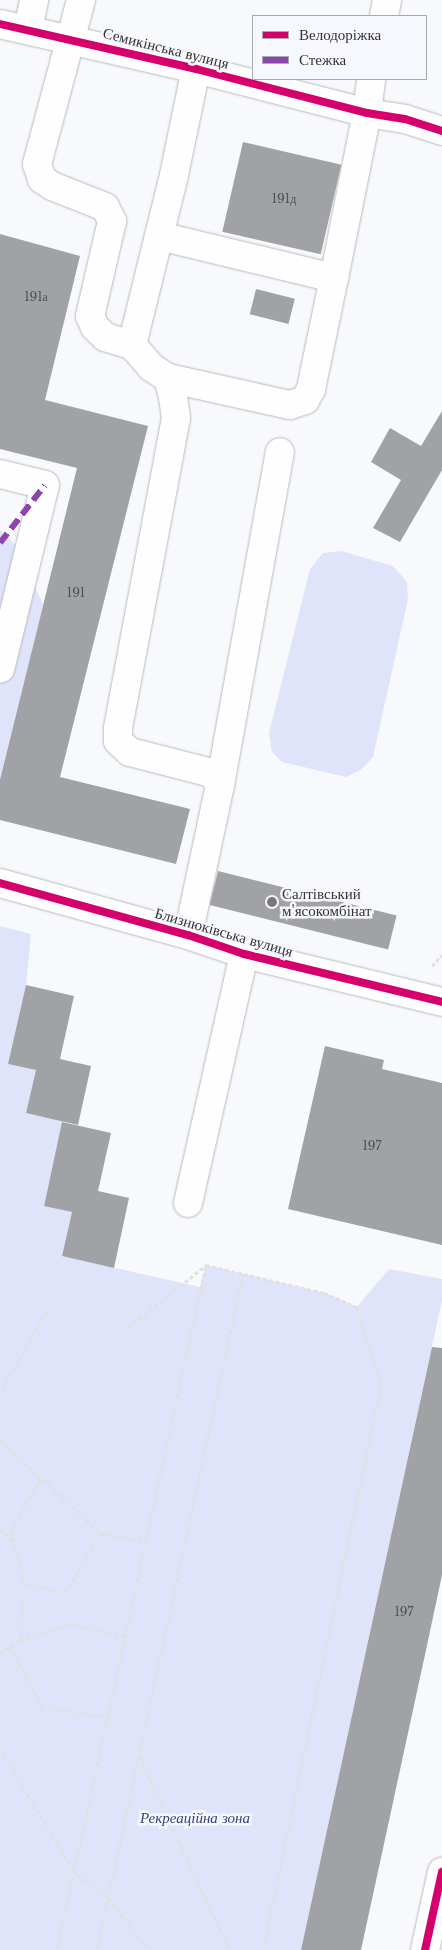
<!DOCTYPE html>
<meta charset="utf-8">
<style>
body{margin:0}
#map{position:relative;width:442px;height:1950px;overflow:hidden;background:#f8f9fd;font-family:"Libre Baskerville",serif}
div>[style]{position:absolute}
.green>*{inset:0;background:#e0e4fb}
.building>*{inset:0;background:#a1a2a5;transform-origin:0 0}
.path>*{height:3px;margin-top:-1.5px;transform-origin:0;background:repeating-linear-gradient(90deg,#e1e1e2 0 4px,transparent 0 6.5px)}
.roads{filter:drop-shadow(0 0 1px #b9babd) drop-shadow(0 0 1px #b9babd)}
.minor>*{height:28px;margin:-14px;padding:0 14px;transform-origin:14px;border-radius:14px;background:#fefeff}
.quiet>*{height:6px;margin-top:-3px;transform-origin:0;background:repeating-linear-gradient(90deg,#8e44ad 0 12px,transparent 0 18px)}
.cycleway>*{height:8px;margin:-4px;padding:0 4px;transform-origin:4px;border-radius:4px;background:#d6006c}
.dots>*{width:14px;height:14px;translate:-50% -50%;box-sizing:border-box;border:2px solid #f7f8fe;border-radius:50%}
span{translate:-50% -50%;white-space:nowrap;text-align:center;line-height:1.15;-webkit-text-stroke:5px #f7f8fe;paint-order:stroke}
.number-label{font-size:12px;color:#4f5053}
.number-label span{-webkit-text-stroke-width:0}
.street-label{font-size:15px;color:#343438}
.poi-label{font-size:15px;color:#343438}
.left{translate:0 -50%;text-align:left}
.park-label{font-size:15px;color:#3c3f7d;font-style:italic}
.legend{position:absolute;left:252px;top:15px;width:175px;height:65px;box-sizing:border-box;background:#f7f8fe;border:1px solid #a9aaaf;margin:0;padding:6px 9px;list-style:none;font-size:15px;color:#343438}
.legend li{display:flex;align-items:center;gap:10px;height:25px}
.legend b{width:25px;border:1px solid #a9aaaf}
</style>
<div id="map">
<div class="green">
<div style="clip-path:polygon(0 530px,18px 547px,43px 605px,0 789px)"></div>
<div style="clip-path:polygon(341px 551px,393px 566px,407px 582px,408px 599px,373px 757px,361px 770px,346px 777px,282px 762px,272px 752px,269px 733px,310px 569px,323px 553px)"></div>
<div style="clip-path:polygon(0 926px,31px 934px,26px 985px,8px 1064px,36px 1070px,26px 1113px,63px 1121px,44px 1205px,72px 1212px,62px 1256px,200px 1287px,206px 1265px,324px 1293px,357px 1307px,389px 1269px,442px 1279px,442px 1300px,301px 1950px,0 1950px)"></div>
</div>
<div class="building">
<div style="left:243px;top:142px;width:101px;height:92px;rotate:13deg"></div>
<div style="clip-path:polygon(0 234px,80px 256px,45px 400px,148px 426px,60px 777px,190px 809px,176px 864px,0 820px,0 780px,77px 468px,0 449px)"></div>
<div style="left:256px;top:289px;width:40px;height:26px;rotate:14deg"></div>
<div style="clip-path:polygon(442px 411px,442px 470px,400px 542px,373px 528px,401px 480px,371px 462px,390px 428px,421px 446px)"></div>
<div style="left:218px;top:871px;width:184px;height:35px;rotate:14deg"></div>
<div style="clip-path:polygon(26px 985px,74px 996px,60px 1059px,91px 1066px,78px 1125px,26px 1113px,36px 1070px,8px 1064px)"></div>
<div style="clip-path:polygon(325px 1046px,384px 1060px,382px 1069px,442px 1083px,442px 1245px,288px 1209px)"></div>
<div style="clip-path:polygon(62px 1122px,111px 1133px,98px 1191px,129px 1198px,114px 1268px,62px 1256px,72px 1212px,44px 1206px)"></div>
<div style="clip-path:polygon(432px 1347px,442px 1348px,442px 1575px,426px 1650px,361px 1950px,301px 1950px)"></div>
</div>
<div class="path">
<div style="left:432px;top:966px;width:15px;rotate:-48deg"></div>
<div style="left:206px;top:1265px;width:121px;rotate:13.3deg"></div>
<div style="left:324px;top:1293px;width:36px;rotate:23deg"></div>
<div style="left:357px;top:1307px;width:82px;rotate:72.9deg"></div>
<div style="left:381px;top:1385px;width:577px;rotate:101.8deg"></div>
<div style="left:129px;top:1327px;width:99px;rotate:-38.8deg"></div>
<div style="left:0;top:1394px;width:100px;rotate:-60.6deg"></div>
<div style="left:0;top:1440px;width:137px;rotate:42.9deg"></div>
<div style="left:100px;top:1533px;width:46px;rotate:11.3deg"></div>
<div style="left:41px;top:1479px;width:60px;rotate:120deg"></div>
<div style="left:11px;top:1531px;width:57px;rotate:75.7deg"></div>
<div style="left:25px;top:1586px;width:53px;rotate:95.4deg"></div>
<div style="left:20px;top:1639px;width:52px;rotate:-16.7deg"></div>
<div style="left:70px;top:1624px;width:56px;rotate:12.3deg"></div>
<div style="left:0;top:1529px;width:20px;rotate:45deg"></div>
<div style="left:27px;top:1585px;width:40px;rotate:12deg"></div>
<div style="left:66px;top:1593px;width:69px;rotate:-60.5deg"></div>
<div style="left:10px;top:1646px;width:69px;rotate:62.3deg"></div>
<div style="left:42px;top:1707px;width:66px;rotate:8.7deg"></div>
<div style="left:0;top:1653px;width:24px;rotate:-35deg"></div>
<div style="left:0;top:1749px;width:143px;rotate:58.8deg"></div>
<div style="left:74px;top:1871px;width:43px;rotate:38.5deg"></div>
<div style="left:108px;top:1898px;width:66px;rotate:51.7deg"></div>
<div style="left:140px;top:1757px;width:213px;rotate:65.2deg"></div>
<div style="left:57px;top:1950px;width:701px;rotate:-77.73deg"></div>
<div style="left:97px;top:1950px;width:692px;rotate:-77.81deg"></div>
</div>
<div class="roads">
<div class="minor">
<div style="left:81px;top:0;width:170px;rotate:105deg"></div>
<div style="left:37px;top:164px;width:16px;rotate:72deg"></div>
<div style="left:42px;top:179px;width:12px;rotate:35deg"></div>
<div style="left:52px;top:186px;width:57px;rotate:21.6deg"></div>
<div style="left:105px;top:207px;width:16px;rotate:63deg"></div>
<div style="left:112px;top:221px;width:98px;rotate:103deg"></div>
<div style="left:90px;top:316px;width:12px;rotate:66deg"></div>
<div style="left:95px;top:327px;width:14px;rotate:45deg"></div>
<div style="left:105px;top:337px;width:28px;rotate:17deg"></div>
<div style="left:132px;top:345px;width:29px;rotate:49deg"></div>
<div style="left:151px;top:367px;width:20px;rotate:33deg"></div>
<div style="left:168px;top:378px;width:20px;rotate:75deg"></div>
<div style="left:173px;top:397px;width:21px;rotate:82deg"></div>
<div style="left:176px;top:418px;width:316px;rotate:100.6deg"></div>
<div style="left:118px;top:729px;width:12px;rotate:90deg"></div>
<div style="left:118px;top:741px;width:16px;rotate:43deg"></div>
<div style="left:130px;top:752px;width:85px;rotate:14.4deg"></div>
<div style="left:212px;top:773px;width:14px;rotate:56deg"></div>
<div style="left:220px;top:785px;width:153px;rotate:102deg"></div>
<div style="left:384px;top:16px;width:16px;rotate:-79deg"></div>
<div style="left:0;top:24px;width:201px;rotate:12.9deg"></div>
<div style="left:196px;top:69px;width:177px;rotate:14.4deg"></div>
<div style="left:367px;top:113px;width:38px;rotate:9deg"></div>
<div style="left:405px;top:119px;width:39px;rotate:18deg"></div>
<div style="left:28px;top:29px;width:30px;rotate:-78deg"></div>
<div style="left:159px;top:236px;width:180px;rotate:13.5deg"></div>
<div style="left:334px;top:278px;width:168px;rotate:-78.7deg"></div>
<div style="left:367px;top:113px;width:34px;rotate:-83deg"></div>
<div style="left:132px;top:345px;width:175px;rotate:-76.1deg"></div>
<div style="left:174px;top:175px;width:108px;rotate:-78.3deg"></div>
<div style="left:168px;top:378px;width:125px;rotate:12.5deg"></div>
<div style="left:290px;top:405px;width:16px;rotate:-18deg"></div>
<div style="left:305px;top:400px;width:13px;rotate:-61deg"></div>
<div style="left:311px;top:389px;width:113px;rotate:-78.3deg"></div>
<div style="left:0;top:474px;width:46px;rotate:13.7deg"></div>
<div style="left:45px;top:485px;width:189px;rotate:103.7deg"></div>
<div style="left:220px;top:785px;width:338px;rotate:-79.8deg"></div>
<div style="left:0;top:883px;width:195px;rotate:15.5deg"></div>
<div style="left:188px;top:935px;width:59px;rotate:18.7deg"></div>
<div style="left:244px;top:954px;width:204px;rotate:13.6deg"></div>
<div style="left:188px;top:1203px;width:255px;rotate:-77.3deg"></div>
<div style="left:425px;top:1950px;width:80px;rotate:-77.7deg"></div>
</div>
</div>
<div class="quiet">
<div style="left:0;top:543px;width:73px;rotate:-52.2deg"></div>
</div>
<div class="cycleway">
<div style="left:0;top:24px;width:201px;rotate:12.9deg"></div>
<div style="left:196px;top:69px;width:177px;rotate:14.4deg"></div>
<div style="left:367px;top:113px;width:38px;rotate:9deg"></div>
<div style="left:405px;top:119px;width:39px;rotate:18deg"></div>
<div style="left:0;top:883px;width:195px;rotate:15.5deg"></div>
<div style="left:188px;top:935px;width:59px;rotate:18.7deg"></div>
<div style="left:244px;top:954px;width:204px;rotate:13.6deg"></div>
<div style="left:425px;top:1950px;width:80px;rotate:-77.7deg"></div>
</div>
<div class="dots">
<div style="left:272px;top:902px;background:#79797d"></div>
</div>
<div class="number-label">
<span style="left:284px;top:199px">191д</span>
<span style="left:36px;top:297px">191а</span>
<span style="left:76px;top:593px">191</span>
<span style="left:372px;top:1146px">197</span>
<span style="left:404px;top:1612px">197</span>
</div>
<div class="street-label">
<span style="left:166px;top:48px;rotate:14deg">Семикінська вулиця</span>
<span style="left:224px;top:932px;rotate:16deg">Близнюківська вулиця</span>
</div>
<div class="poi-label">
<span class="left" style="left:282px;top:902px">Салтівський<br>м'ясокомбінат</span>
</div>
<div class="park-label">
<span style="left:195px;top:1818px">Рекреаційна зона</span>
</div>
<ul class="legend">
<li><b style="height:6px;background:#d6006c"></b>Велодоріжка</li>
<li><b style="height:6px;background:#8e44ad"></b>Стежка</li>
</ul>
</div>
